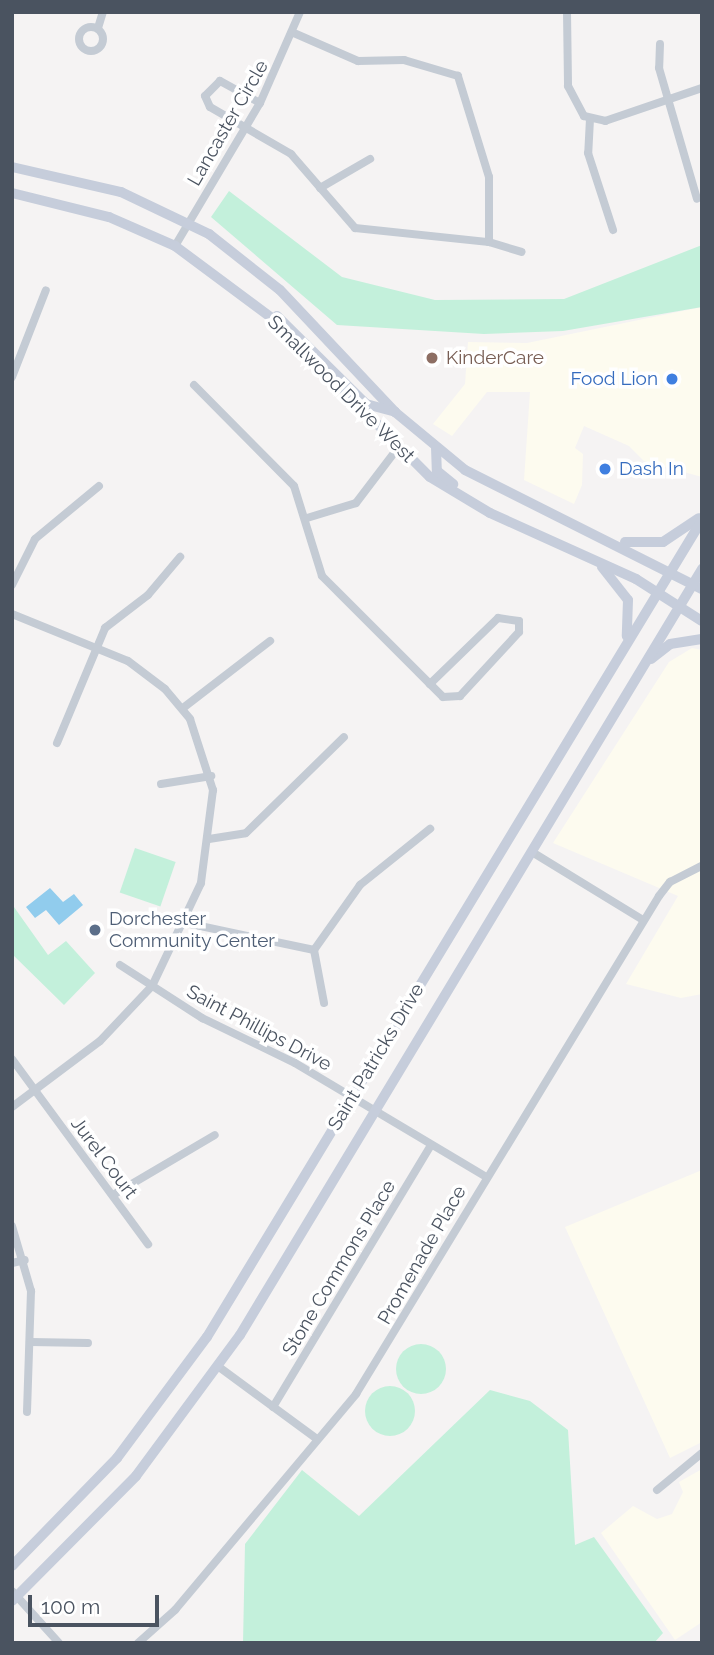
<!DOCTYPE html>
<style>
body{margin:0}
#map{position:relative;width:714px;height:1655px;overflow:hidden;background:#f5f3f3;font-family:Raleway,sans-serif}
div>[style]{position:absolute}
.commercial>*{inset:0;background:#fdfbef}
.green>*{inset:0;background:#c3f0db;transform-origin:0 0}
.round{border-radius:50%}
.water>*{inset:0;background:#91cced}
.minor>*{height:8px;margin:-4px;padding:0 4px;transform-origin:4px;border-radius:4px;background:#c4cbd4}
.minor>.ring{margin:-4px;padding:0;box-sizing:content-box;background:none;border:8px solid #c4cbd4;border-radius:50%}
.secondary>*{height:10px;margin:-5px;padding:0 5px;transform-origin:5px;border-radius:5px;background:#c6cddb}
.dots>*{width:19px;height:19px;translate:-50% -50%;box-sizing:border-box;border:4px solid #fff;border-radius:50%}
span{translate:-50% -50%;white-space:nowrap;text-align:center;line-height:1.15;-webkit-text-stroke:7px #fff;paint-order:stroke}
.street-label{font-size:19px;color:#4a5360}
.education-label{font-size:19px;color:#785e54}
.left{translate:0 -50%;text-align:left}
.shop-label{font-size:19px;color:#366cbe}
.right{translate:-100% -50%;text-align:right}
.service-label{font-size:19px;color:#4e5e75}
.frame{position:absolute;inset:0;border:14px solid #4a5360;pointer-events:none}
.scale{position:absolute;left:28px;top:1595px;width:131px;height:32px;box-sizing:border-box;border:4px solid #4a5360;border-top:0;padding-left:9px;font-size:21px;line-height:24px;white-space:nowrap;color:#4a5360;-webkit-text-stroke:5px #fff;paint-order:stroke}
</style>
<div id="map">
<div class="commercial">
<div style="clip-path:polygon(702px 307px,702px 477px,644px 461px,629px 446px,584px 426px,575px 448px,583px 454px,582px 485px,574px 504px,524px 480px,530px 392px,487px 392px,452px 436px,433px 424px,465px 384px,468px 342px,527px 343px)"></div>
<div style="clip-path:polygon(692px 648px,702px 650px,702px 994px,681px 998px,626px 984px,678px 896px,553px 843px,669px 662px)"></div>
<div style="clip-path:polygon(702px 1170px,702px 1442px,670px 1458px,565px 1227px)"></div>
<div style="clip-path:polygon(702px 1469px,702px 1622px,675px 1640px,601px 1533px,633px 1506px,657px 1519px,672px 1514px,683px 1492px,679px 1482px)"></div>
</div>
<div class="green">
<div style="clip-path:polygon(229px 191px,342px 277px,435px 300px,564px 299px,702px 245px,702px 307px,563px 331px,484px 334px,337px 325px,211px 217px)"></div>
<div style="left:135px;top:848px;width:43px;height:47px;rotate:19deg"></div>
<div style="clip-path:polygon(14px 907px,48px 955px,66px 941px,95px 973px,64px 1005px,12px 954px)"></div>
<div class="round" style="left:396px;top:1344px;width:50px;height:50px"></div>
<div class="round" style="left:365px;top:1386px;width:50px;height:50px"></div>
<div style="clip-path:polygon(490px 1390px,530px 1401px,568px 1430px,575px 1545px,594px 1537px,663px 1633px,654px 1643px,243px 1643px,245px 1544px,302px 1470px,359px 1516px)"></div>
</div>
<div class="water">
<div style="clip-path:polygon(50px 888px,63px 902px,74px 894px,83px 905px,59px 925px,46px 910px,35px 918px,26px 907px)"></div>
</div>
<div class="minor">
<div style="left:567px;top:12px;width:74px;rotate:89.2deg"></div>
<div style="left:568px;top:86px;width:34px;rotate:62deg"></div>
<div style="left:584px;top:116px;width:22px;rotate:13deg"></div>
<div style="left:605px;top:121px;width:102px;rotate:-18.8deg"></div>
<div class="ring" style="left:79px;top:27px;width:16px;height:16px"></div>
<div style="left:98px;top:28px;width:17px;rotate:-73deg"></div>
<div style="left:660px;top:44px;width:24px;rotate:92deg"></div>
<div style="left:659px;top:68px;width:136px;rotate:73.8deg"></div>
<div style="left:260px;top:103px;width:46px;rotate:-151.2deg"></div>
<div style="left:220px;top:81px;width:21px;rotate:135deg"></div>
<div style="left:205px;top:96px;width:12px;rotate:66deg"></div>
<div style="left:210px;top:107px;width:94px;rotate:30.1deg"></div>
<div style="left:291px;top:154px;width:98px;rotate:49.1deg"></div>
<div style="left:355px;top:228px;width:135px;rotate:6deg"></div>
<div style="left:489px;top:242px;width:65px;rotate:-90deg"></div>
<div style="left:489px;top:177px;width:106px;rotate:-107.1deg"></div>
<div style="left:458px;top:76px;width:56px;rotate:-163.5deg"></div>
<div style="left:404px;top:60px;width:46px;rotate:178.8deg"></div>
<div style="left:358px;top:61px;width:70px;rotate:-156.4deg"></div>
<div style="left:590px;top:119px;width:34px;rotate:93deg"></div>
<div style="left:588px;top:153px;width:81px;rotate:72deg"></div>
<div style="left:320px;top:188px;width:58px;rotate:-30.1deg"></div>
<div style="left:489px;top:242px;width:34px;rotate:17deg"></div>
<div style="left:175px;top:246px;width:166px;rotate:-59.3deg"></div>
<div style="left:260px;top:103px;width:99px;rotate:-66.3deg"></div>
<div style="left:12px;top:377px;width:93px;rotate:-68.7deg"></div>
<div style="left:194px;top:385px;width:142px;rotate:45.3deg"></div>
<div style="left:294px;top:486px;width:94px;rotate:72.7deg"></div>
<div style="left:322px;top:576px;width:171px;rotate:45deg"></div>
<div style="left:443px;top:697px;width:17px;rotate:-3deg"></div>
<div style="left:460px;top:696px;width:87px;rotate:-47.3deg"></div>
<div style="left:519px;top:632px;width:11px;rotate:-90deg"></div>
<div style="left:519px;top:621px;width:21px;rotate:-172deg"></div>
<div style="left:498px;top:618px;width:95px;rotate:135.9deg"></div>
<div style="left:307px;top:518px;width:51px;rotate:-17deg"></div>
<div style="left:356px;top:503px;width:68px;rotate:-52.8deg"></div>
<div style="left:12px;top:585px;width:51px;rotate:-63.4deg"></div>
<div style="left:35px;top:539px;width:83px;rotate:-39.6deg"></div>
<div style="left:12px;top:614px;width:125px;rotate:22.1deg"></div>
<div style="left:128px;top:661px;width:46px;rotate:37.1deg"></div>
<div style="left:165px;top:689px;width:39px;rotate:50deg"></div>
<div style="left:190px;top:719px;width:75px;rotate:72.1deg"></div>
<div style="left:213px;top:790px;width:94px;rotate:97.4deg"></div>
<div style="left:201px;top:883px;width:114px;rotate:115.4deg"></div>
<div style="left:152px;top:986px;width:76px;rotate:133.4deg"></div>
<div style="left:100px;top:1041px;width:110px;rotate:143.1deg"></div>
<div style="left:183px;top:708px;width:110px;rotate:-37.6deg"></div>
<div style="left:57px;top:743px;width:125px;rotate:-67.3deg"></div>
<div style="left:105px;top:628px;width:54px;rotate:-37.5deg"></div>
<div style="left:148px;top:595px;width:50px;rotate:-49.9deg"></div>
<div style="left:161px;top:784px;width:51px;rotate:-9.1deg"></div>
<div style="left:209px;top:839px;width:37px;rotate:-9deg"></div>
<div style="left:246px;top:833px;width:137px;rotate:-44.4deg"></div>
<div style="left:532px;top:852px;width:130px;rotate:31.5deg"></div>
<div style="left:186px;top:923px;width:131px;rotate:11.9deg"></div>
<div style="left:314px;top:950px;width:80px;rotate:-54.7deg"></div>
<div style="left:360px;top:885px;width:90px;rotate:-38.7deg"></div>
<div style="left:314px;top:950px;width:54px;rotate:79.3deg"></div>
<div style="left:120px;top:965px;width:98px;rotate:32.9deg"></div>
<div style="left:202px;top:1018px;width:103px;rotate:25.8deg"></div>
<div style="left:295px;top:1063px;width:222px;rotate:30.8deg"></div>
<div style="left:12px;top:1059px;width:230px;rotate:53.7deg"></div>
<div style="left:113px;top:1195px;width:118px;rotate:-30.5deg"></div>
<div style="left:12px;top:1226px;width:68px;rotate:73.7deg"></div>
<div style="left:31px;top:1291px;width:121px;rotate:91.9deg"></div>
<div style="left:12px;top:1263px;width:13px;rotate:-13deg"></div>
<div style="left:31px;top:1342px;width:57px;rotate:1deg"></div>
<div style="left:219px;top:1367px;width:122px;rotate:36.3deg"></div>
<div style="left:273px;top:1407px;width:306px;rotate:-58.9deg"></div>
<div style="left:657px;top:1490px;width:58px;rotate:-39.4deg"></div>
<div style="left:12px;top:1591px;width:70px;rotate:47.9deg"></div>
<div style="left:138px;top:1643px;width:50px;rotate:-41.7deg"></div>
<div style="left:175px;top:1610px;width:282px;rotate:-50deg"></div>
<div style="left:356px;top:1394px;width:583px;rotate:-58.68deg"></div>
<div style="left:659px;top:896px;width:18px;rotate:-52deg"></div>
<div style="left:670px;top:882px;width:36px;rotate:-27deg"></div>
</div>
<div class="secondary">
<div style="left:12px;top:167px;width:112px;rotate:12.9deg"></div>
<div style="left:121px;top:192px;width:98px;rotate:25.5deg"></div>
<div style="left:209px;top:234px;width:90px;rotate:38.3deg"></div>
<div style="left:280px;top:290px;width:168px;rotate:46.7deg"></div>
<div style="left:395px;top:412px;width:91px;rotate:39.6deg"></div>
<div style="left:465px;top:470px;width:265px;rotate:26.7deg"></div>
<div style="left:12px;top:193px;width:100px;rotate:13.9deg"></div>
<div style="left:109px;top:217px;width:72px;rotate:23.7deg"></div>
<div style="left:175px;top:246px;width:121px;rotate:36.6deg"></div>
<div style="left:272px;top:318px;width:224px;rotate:45.2deg"></div>
<div style="left:430px;top:477px;width:70px;rotate:31deg"></div>
<div style="left:490px;top:513px;width:160px;rotate:24.3deg"></div>
<div style="left:636px;top:579px;width:78px;rotate:32.5deg"></div>
<div style="left:277px;top:316px;width:125px;rotate:44.7deg"></div>
<div style="left:366px;top:404px;width:30px;rotate:15deg"></div>
<div style="left:436px;top:447px;width:24px;rotate:88deg"></div>
<div style="left:437px;top:471px;width:21px;rotate:39deg"></div>
<div style="left:625px;top:542px;width:38px"></div>
<div style="left:663px;top:542px;width:43px;rotate:-33.7deg"></div>
<div style="left:602px;top:567px;width:42px;rotate:51.8deg"></div>
<div style="left:628px;top:600px;width:36px;rotate:92deg"></div>
<div style="left:651px;top:659px;width:24px;rotate:-38deg"></div>
<div style="left:670px;top:644px;width:32px;rotate:-9deg"></div>
<div style="left:12px;top:1566px;width:151px;rotate:-45.8deg"></div>
<div style="left:117px;top:1458px;width:151px;rotate:-53.4deg"></div>
<div style="left:207px;top:1337px;width:955px;rotate:-58.79deg"></div>
<div style="left:12px;top:1601px;width:176px;rotate:-45.2deg"></div>
<div style="left:136px;top:1476px;width:175px;rotate:-53.6deg"></div>
<div style="left:240px;top:1335px;width:895px;rotate:-58.9deg"></div>
</div>
<div class="dots">
<div style="left:432px;top:358px;background:#8d6e63"></div>
<div style="left:672px;top:379px;background:#3f7fe0"></div>
<div style="left:605px;top:469px;background:#3f7fe0"></div>
<div style="left:95px;top:930px;background:#5c6f8a"></div>
</div>
<div class="street-label">
<span style="left:228px;top:123px;rotate:-60deg">Lancaster Circle</span>
<span style="left:341px;top:389px;rotate:45deg">Smallwood Drive West</span>
<span style="left:259px;top:1028px;rotate:28deg">Saint Phillips Drive</span>
<span style="left:376px;top:1057px;rotate:-59deg">Saint Patricks Drive</span>
<span style="left:104px;top:1158px;rotate:53deg">Jurel Court</span>
<span style="left:422px;top:1255px;rotate:-60deg">Promenade Place</span>
<span style="left:339px;top:1268px;rotate:-59deg">Stone Commons Place</span>
</div>
<div class="education-label">
<span class="left" style="left:446px;top:358px">KinderCare</span>
</div>
<div class="shop-label">
<span class="right" style="left:658px;top:379px">Food Lion</span>
<span class="left" style="left:619px;top:469px">Dash In</span>
</div>
<div class="service-label">
<span class="left" style="left:109px;top:930px">Dorchester<br>Community Center</span>
</div>
<div class="frame"></div>
<div class="scale">100 m</div>
</div>
